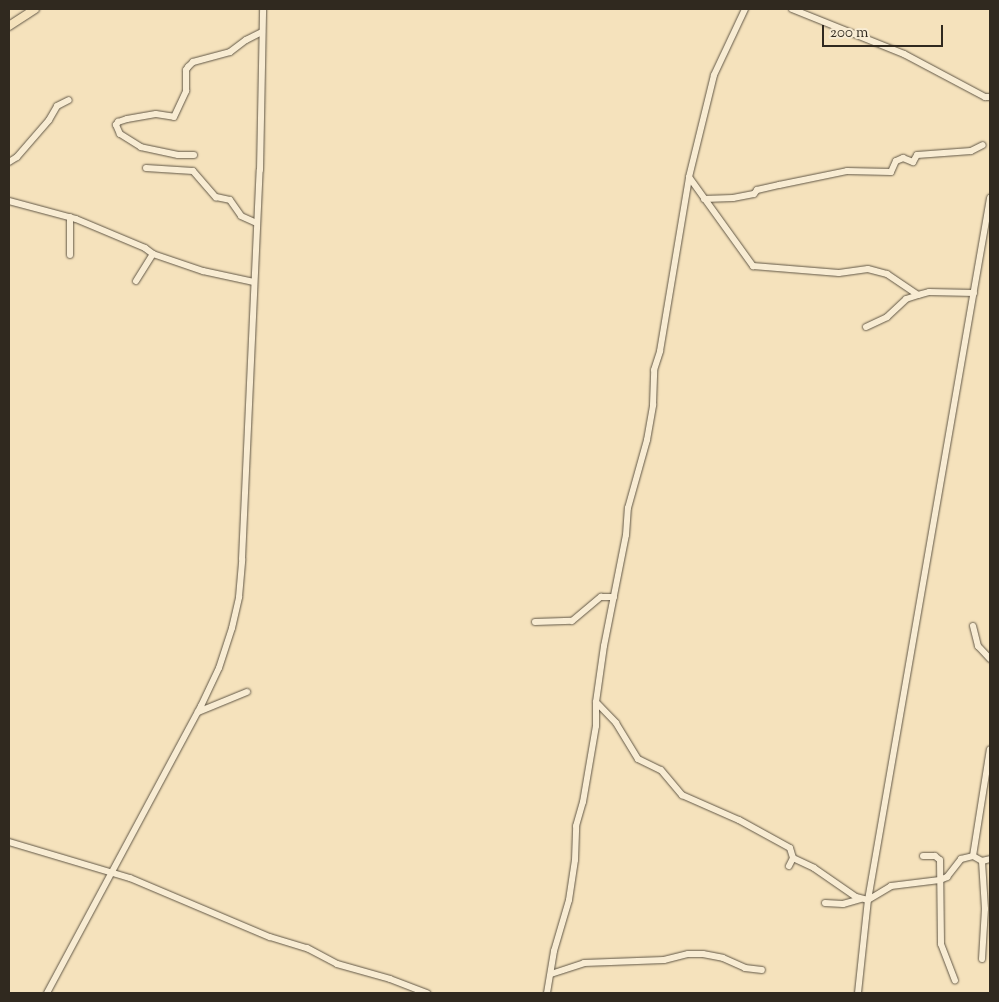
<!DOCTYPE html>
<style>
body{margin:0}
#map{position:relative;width:999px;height:1002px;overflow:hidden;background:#f5e2bc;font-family:"Sorts Mill Goudy",serif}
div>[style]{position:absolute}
.roads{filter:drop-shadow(0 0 1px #615746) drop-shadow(0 0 1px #615746)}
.minor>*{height:6px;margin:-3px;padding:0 3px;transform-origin:3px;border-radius:3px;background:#f8ecd3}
.major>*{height:8px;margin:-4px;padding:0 4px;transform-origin:4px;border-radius:4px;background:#f5e2bc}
span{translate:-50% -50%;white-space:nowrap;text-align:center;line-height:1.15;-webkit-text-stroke:4.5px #f8ecd3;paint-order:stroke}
.frame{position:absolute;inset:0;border:10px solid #30291f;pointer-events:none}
.scale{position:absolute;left:822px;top:25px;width:121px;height:22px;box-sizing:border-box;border:2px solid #30291f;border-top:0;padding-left:6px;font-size:15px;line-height:18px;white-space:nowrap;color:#30291f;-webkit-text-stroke:4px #f8ecd3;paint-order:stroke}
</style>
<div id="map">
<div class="roads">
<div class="minor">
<div style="left:792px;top:9px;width:121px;rotate:21.9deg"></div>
<div style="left:904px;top:54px;width:92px;rotate:28deg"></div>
<div style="left:985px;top:97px;width:5px"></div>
<div style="left:194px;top:155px;width:16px;rotate:180deg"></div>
<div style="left:178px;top:155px;width:38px;rotate:-168deg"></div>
<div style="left:141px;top:147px;width:25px;rotate:-148deg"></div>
<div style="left:120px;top:134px;width:10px;rotate:-114deg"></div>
<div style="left:116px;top:125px;width:4px;rotate:-56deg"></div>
<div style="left:118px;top:122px;width:9px;rotate:-18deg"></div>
<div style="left:127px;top:119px;width:29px;rotate:-10deg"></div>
<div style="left:156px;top:114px;width:18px;rotate:9deg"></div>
<div style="left:174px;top:117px;width:29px;rotate:-65deg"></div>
<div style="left:186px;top:91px;width:21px;rotate:-90deg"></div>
<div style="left:186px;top:70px;width:4px;rotate:-56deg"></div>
<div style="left:188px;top:67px;width:7px;rotate:-45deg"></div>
<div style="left:193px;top:62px;width:38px;rotate:-15deg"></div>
<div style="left:230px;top:52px;width:20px;rotate:-37deg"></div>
<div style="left:246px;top:40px;width:18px;rotate:-27deg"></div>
<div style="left:9px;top:162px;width:9px;rotate:-32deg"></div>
<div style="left:17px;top:157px;width:49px;rotate:-49.1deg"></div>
<div style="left:49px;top:120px;width:16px;rotate:-60deg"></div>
<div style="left:57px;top:106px;width:13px;rotate:-27deg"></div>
<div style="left:146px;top:168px;width:47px;rotate:3.7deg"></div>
<div style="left:193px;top:171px;width:35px;rotate:49deg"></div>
<div style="left:216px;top:197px;width:14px;rotate:12deg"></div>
<div style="left:230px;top:200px;width:19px;rotate:55deg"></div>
<div style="left:241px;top:216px;width:17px;rotate:24deg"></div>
<div style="left:689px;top:177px;width:110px;rotate:54.3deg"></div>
<div style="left:753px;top:266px;width:86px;rotate:4.7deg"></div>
<div style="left:839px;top:273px;width:29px;rotate:-8deg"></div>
<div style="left:868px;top:269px;width:20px;rotate:15deg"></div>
<div style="left:887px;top:274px;width:37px;rotate:34deg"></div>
<div style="left:918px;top:295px;width:11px;rotate:-15deg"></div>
<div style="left:929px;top:292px;width:45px;rotate:1.3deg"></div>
<div style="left:704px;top:199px;width:29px;rotate:-2deg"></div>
<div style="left:733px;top:198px;width:21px;rotate:-11deg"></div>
<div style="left:754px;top:194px;width:5px;rotate:-53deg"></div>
<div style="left:757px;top:190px;width:23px;rotate:-13deg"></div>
<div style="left:779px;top:185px;width:69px;rotate:-11.6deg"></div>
<div style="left:847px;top:171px;width:44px;rotate:1.3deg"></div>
<div style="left:891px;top:172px;width:12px;rotate:-66deg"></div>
<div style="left:896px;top:161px;width:8px;rotate:-23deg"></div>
<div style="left:903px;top:158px;width:11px;rotate:22deg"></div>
<div style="left:913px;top:162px;width:8px;rotate:-60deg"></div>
<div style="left:917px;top:155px;width:54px;rotate:-4.2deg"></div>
<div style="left:971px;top:151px;width:13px;rotate:-27deg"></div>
<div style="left:9px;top:201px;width:69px;rotate:15deg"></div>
<div style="left:76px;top:219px;width:75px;rotate:22.8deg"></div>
<div style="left:145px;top:248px;width:10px;rotate:37deg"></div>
<div style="left:153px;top:254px;width:53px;rotate:18.8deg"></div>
<div style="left:203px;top:271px;width:52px;rotate:12.2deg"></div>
<div style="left:70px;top:255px;width:38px;rotate:-90deg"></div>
<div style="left:136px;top:281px;width:32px;rotate:-58deg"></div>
<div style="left:866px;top:327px;width:23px;rotate:-25deg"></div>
<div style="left:887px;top:317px;width:26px;rotate:-43deg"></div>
<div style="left:906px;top:299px;width:13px;rotate:-18deg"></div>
<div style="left:535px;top:622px;width:37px;rotate:-2deg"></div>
<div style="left:572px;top:621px;width:38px;rotate:-40deg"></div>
<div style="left:601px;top:597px;width:13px"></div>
<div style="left:973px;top:626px;width:21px;rotate:76deg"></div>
<div style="left:978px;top:646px;width:18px;rotate:47deg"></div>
<div style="left:596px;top:702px;width:29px;rotate:46deg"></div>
<div style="left:616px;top:723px;width:42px;rotate:58.6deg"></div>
<div style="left:638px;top:759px;width:25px;rotate:26deg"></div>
<div style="left:661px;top:770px;width:33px;rotate:50deg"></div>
<div style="left:682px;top:795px;width:62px;rotate:23.7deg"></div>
<div style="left:739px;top:820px;width:58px;rotate:28.8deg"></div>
<div style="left:790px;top:848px;width:10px;rotate:73deg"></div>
<div style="left:793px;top:858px;width:9px;rotate:117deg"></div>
<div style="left:198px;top:712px;width:53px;rotate:-22.2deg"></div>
<div style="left:9px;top:842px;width:126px;rotate:16.6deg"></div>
<div style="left:130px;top:878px;width:152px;rotate:22.9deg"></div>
<div style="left:270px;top:937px;width:39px;rotate:17deg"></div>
<div style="left:307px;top:948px;width:34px;rotate:28deg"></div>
<div style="left:337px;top:964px;width:55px;rotate:15.8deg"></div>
<div style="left:390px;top:979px;width:40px;rotate:21deg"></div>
<div style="left:923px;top:856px;width:12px"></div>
<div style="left:935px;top:856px;width:6px;rotate:39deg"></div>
<div style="left:940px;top:860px;width:84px;rotate:89.3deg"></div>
<div style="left:941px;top:944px;width:39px;rotate:69deg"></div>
<div style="left:973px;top:856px;width:108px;rotate:-81deg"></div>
<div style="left:793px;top:858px;width:23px;rotate:25deg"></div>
<div style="left:814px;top:868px;width:51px;rotate:34.6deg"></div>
<div style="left:856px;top:897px;width:12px;rotate:14deg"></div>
<div style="left:868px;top:900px;width:27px;rotate:-31deg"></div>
<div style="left:891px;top:886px;width:49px;rotate:-7deg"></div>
<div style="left:940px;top:880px;width:8px;rotate:-23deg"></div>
<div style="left:947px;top:877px;width:23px;rotate:-52deg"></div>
<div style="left:961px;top:859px;width:12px;rotate:-14deg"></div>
<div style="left:973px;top:856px;width:10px;rotate:29deg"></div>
<div style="left:982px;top:861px;width:8px;rotate:-14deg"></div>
<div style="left:825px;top:903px;width:18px;rotate:3deg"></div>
<div style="left:843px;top:904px;width:18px;rotate:-16deg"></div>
<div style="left:982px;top:959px;width:50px;rotate:-86.6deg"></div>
<div style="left:985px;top:909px;width:48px;rotate:-93.6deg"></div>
<div style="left:551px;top:974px;width:35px;rotate:-18deg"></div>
<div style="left:584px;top:963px;width:80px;rotate:-2.1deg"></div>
<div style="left:664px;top:960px;width:25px;rotate:-14deg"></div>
<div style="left:688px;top:954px;width:15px"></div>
<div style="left:703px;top:954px;width:20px;rotate:11deg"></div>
<div style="left:723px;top:958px;width:24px;rotate:24deg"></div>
<div style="left:745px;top:968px;width:17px;rotate:7deg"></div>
<div style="left:47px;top:993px;width:326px;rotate:-61.8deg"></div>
<div style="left:201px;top:706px;width:42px;rotate:-64.7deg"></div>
<div style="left:219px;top:668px;width:42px;rotate:-72deg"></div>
<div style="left:232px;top:628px;width:32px;rotate:-77deg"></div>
<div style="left:239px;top:597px;width:38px;rotate:-85deg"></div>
<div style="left:242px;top:559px;width:389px;rotate:-87.4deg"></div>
<div style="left:260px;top:170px;width:161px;rotate:-88.9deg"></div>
<div style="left:547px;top:993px;width:43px;rotate:-80.5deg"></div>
<div style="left:554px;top:951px;width:53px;rotate:-73.6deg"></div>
<div style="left:569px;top:900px;width:40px;rotate:-81.5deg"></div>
<div style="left:575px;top:860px;width:34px;rotate:-88deg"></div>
<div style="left:576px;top:826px;width:25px;rotate:-74deg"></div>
<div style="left:583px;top:802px;width:77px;rotate:-80.3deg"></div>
<div style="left:596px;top:726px;width:24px;rotate:-90deg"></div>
<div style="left:596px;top:702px;width:57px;rotate:-81.9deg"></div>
<div style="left:604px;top:646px;width:113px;rotate:-78.8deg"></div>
<div style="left:626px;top:535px;width:27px;rotate:-86deg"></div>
<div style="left:628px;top:508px;width:71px;rotate:-74.4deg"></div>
<div style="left:647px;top:440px;width:36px;rotate:-80deg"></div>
<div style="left:653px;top:405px;width:35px;rotate:-88deg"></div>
<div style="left:654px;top:370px;width:20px;rotate:-72deg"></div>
<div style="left:660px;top:351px;width:176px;rotate:-80.5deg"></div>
<div style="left:689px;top:177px;width:105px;rotate:-76.2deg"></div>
<div style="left:714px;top:75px;width:73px;rotate:-64.8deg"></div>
<div style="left:858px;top:993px;width:94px;rotate:-83.9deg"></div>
<div style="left:868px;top:900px;width:713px;rotate:-80.14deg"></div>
</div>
<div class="major">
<div style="left:9px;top:26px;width:31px;rotate:-33deg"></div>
</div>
</div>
<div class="frame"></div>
<div class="scale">200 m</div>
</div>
